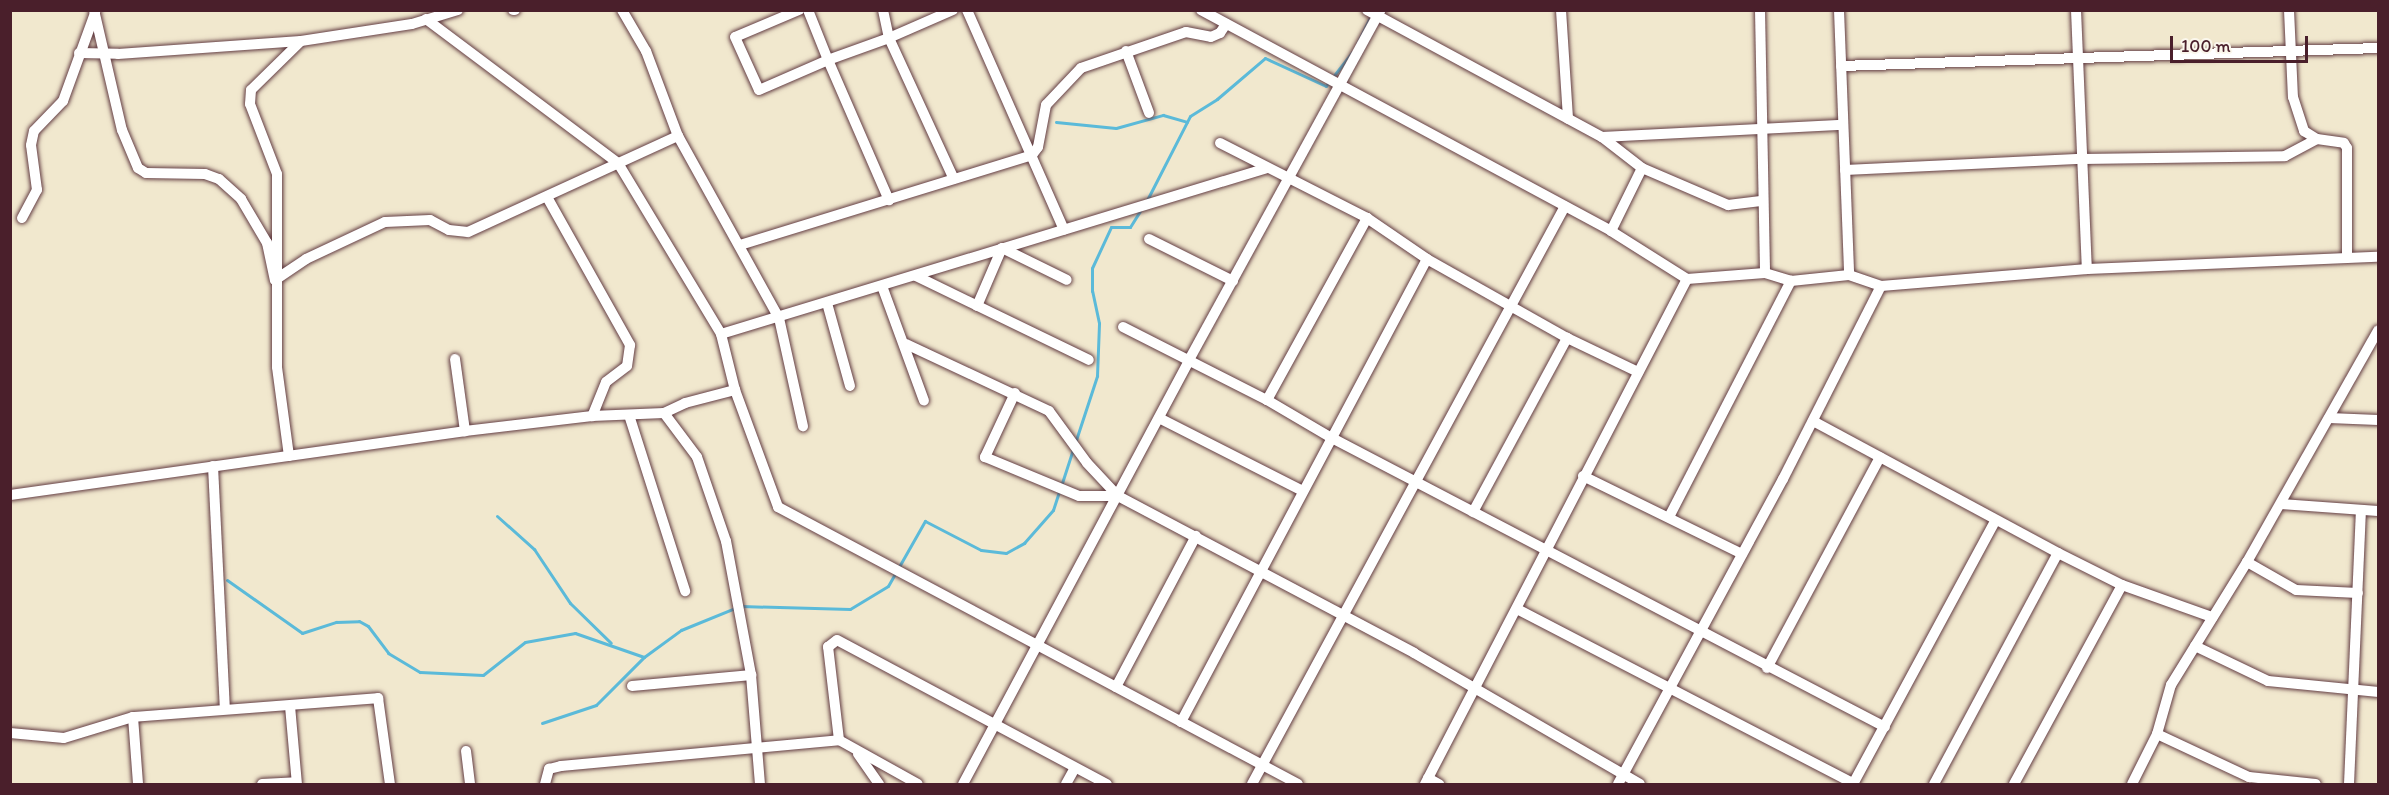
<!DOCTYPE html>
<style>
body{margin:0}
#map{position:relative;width:2389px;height:795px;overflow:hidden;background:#f1e8ce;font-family:Itim,sans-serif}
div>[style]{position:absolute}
.stream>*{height:3px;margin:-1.5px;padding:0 1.5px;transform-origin:1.5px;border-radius:1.5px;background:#5bbad9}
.roads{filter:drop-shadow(0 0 2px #633d43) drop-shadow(0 0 2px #633d43)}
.minor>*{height:10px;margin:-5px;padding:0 5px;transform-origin:5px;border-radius:5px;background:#fff}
span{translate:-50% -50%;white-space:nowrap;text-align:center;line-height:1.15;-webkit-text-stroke:4.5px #fbf7ec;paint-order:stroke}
.frame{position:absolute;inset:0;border:12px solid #4a1f2b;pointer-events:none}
.scale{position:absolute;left:2170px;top:36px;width:138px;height:27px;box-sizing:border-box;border:3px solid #4a1f2b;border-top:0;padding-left:8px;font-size:18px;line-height:21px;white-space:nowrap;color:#4a1f2b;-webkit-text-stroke:4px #fbf7ec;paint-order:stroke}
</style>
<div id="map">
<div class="stream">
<div style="left:1357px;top:44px;width:32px;rotate:-64deg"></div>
<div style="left:1332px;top:78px;width:33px;rotate:-52deg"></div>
<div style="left:1056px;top:122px;width:60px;rotate:5.7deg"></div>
<div style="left:1116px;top:128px;width:49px;rotate:-15.5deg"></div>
<div style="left:1163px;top:115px;width:25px;rotate:16deg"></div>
<div style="left:1147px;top:200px;width:94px;rotate:-62.9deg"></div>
<div style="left:1190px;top:116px;width:32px;rotate:-32deg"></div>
<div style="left:1217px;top:99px;width:63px;rotate:-40.5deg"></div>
<div style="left:1265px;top:58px;width:67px;rotate:24.7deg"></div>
<div style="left:1326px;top:86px;width:4px;rotate:-56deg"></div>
<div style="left:1075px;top:443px;width:71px;rotate:-71.8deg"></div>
<div style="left:1097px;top:376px;width:53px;rotate:-87.8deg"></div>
<div style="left:1099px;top:323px;width:33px;rotate:-102deg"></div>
<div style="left:1092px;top:291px;width:23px;rotate:-90deg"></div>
<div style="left:1092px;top:268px;width:45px;rotate:-65.1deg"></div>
<div style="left:1111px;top:227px;width:19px"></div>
<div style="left:1130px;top:227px;width:19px;rotate:-58deg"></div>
<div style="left:1061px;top:486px;width:39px;rotate:-72deg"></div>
<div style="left:497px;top:516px;width:50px;rotate:41.7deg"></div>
<div style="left:534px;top:549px;width:65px;rotate:56.3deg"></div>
<div style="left:570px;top:603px;width:57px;rotate:44.3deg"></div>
<div style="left:227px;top:580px;width:92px;rotate:35.2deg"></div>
<div style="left:302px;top:633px;width:36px;rotate:-18deg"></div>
<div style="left:336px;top:622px;width:23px;rotate:-2deg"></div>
<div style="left:359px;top:621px;width:10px;rotate:29deg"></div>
<div style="left:368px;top:626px;width:34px;rotate:53deg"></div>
<div style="left:388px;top:653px;width:37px;rotate:31deg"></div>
<div style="left:420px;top:672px;width:63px;rotate:2.7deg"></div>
<div style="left:483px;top:675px;width:53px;rotate:-38.2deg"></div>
<div style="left:525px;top:642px;width:51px;rotate:-10.2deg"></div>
<div style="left:575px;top:633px;width:73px;rotate:19.2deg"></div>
<div style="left:644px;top:657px;width:46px;rotate:-36.1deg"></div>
<div style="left:681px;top:630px;width:58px;rotate:-22.2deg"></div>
<div style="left:741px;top:606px;width:109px;rotate:1.6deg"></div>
<div style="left:850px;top:609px;width:44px;rotate:-31.2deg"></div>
<div style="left:888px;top:586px;width:75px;rotate:-60.4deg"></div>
<div style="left:925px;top:521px;width:63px;rotate:27.4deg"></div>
<div style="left:981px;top:550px;width:25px;rotate:7deg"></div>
<div style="left:1006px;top:553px;width:21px;rotate:-29deg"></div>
<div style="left:1024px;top:543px;width:44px;rotate:-48.7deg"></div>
<div style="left:1053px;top:510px;width:19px;rotate:-72deg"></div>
<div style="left:542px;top:723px;width:57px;rotate:-18.4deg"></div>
<div style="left:596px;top:705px;width:68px;rotate:-45deg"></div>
</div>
<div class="roads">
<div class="minor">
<div style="left:94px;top:10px;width:123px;rotate:76.9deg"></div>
<div style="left:122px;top:130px;width:41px;rotate:67.2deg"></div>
<div style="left:138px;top:168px;width:9px;rotate:32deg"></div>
<div style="left:146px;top:173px;width:59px;rotate:1deg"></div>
<div style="left:205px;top:174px;width:15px;rotate:20deg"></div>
<div style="left:219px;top:179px;width:30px;rotate:42deg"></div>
<div style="left:241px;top:199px;width:51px;rotate:59.4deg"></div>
<div style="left:267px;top:243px;width:38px;rotate:78deg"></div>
<div style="left:275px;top:280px;width:37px;rotate:-34deg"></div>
<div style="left:306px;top:259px;width:87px;rotate:-25.1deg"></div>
<div style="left:385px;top:222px;width:45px;rotate:-2.5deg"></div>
<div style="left:430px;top:220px;width:21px;rotate:28deg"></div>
<div style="left:449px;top:230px;width:19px;rotate:6deg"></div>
<div style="left:468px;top:232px;width:231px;rotate:-24.6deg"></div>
<div style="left:513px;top:10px;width:2px"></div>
<div style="left:622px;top:10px;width:48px;rotate:59.7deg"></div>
<div style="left:646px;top:51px;width:91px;rotate:69.4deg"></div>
<div style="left:678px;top:136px;width:208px;rotate:61deg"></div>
<div style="left:779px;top:318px;width:111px;rotate:77.5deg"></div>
<div style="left:799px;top:10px;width:69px;rotate:157.1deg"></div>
<div style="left:735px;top:37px;width:58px;rotate:65.6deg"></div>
<div style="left:759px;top:90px;width:75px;rotate:-23.5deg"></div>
<div style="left:828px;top:60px;width:54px;rotate:-111.8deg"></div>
<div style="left:883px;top:10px;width:29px;rotate:78deg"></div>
<div style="left:889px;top:38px;width:65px;rotate:160.2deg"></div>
<div style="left:828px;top:60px;width:153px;rotate:66.5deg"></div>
<div style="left:953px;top:10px;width:70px;rotate:156.4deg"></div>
<div style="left:889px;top:38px;width:155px;rotate:65.3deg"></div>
<div style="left:967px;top:10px;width:240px;rotate:66.2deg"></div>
<div style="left:1201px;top:10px;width:466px;rotate:28.3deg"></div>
<div style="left:1611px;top:231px;width:90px;rotate:32.3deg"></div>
<div style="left:1687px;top:279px;width:78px;rotate:-4.4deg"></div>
<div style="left:1765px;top:273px;width:27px;rotate:17deg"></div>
<div style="left:1791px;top:281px;width:58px;rotate:-5.9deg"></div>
<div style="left:1849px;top:275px;width:34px;rotate:19deg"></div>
<div style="left:1881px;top:286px;width:207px;rotate:-4.7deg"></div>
<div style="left:2087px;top:269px;width:291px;rotate:-2.4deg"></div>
<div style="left:1367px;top:10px;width:267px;rotate:28.4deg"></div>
<div style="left:1602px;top:137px;width:51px;rotate:37.8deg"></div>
<div style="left:1642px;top:168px;width:94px;rotate:23.3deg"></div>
<div style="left:1728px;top:205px;width:35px;rotate:-7deg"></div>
<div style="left:1561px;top:10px;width:109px;rotate:86.3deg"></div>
<div style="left:1760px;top:10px;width:263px;rotate:88.9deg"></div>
<div style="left:1839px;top:10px;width:265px;rotate:87.8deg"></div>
<div style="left:2076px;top:10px;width:259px;rotate:87.6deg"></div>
<div style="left:2289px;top:10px;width:87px;rotate:87.4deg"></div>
<div style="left:2293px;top:97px;width:36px;rotate:72deg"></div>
<div style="left:2304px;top:131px;width:15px;rotate:32deg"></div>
<div style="left:2317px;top:139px;width:27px;rotate:8deg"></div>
<div style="left:2344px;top:143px;width:6px;rotate:59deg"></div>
<div style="left:2347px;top:148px;width:110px;rotate:90deg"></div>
<div style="left:426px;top:19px;width:240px;rotate:36.9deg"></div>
<div style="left:618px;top:163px;width:200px;rotate:58.9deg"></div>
<div style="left:721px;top:334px;width:58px;rotate:76deg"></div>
<div style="left:735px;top:390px;width:125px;rotate:69.8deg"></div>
<div style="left:778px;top:507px;width:589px;rotate:28.04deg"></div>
<div style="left:1126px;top:51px;width:66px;rotate:69.6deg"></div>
<div style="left:79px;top:53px;width:39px;rotate:1deg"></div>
<div style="left:118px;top:54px;width:183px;rotate:-4.1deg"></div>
<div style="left:1841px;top:66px;width:537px;rotate:-1.92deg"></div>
<div style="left:1602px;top:137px;width:241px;rotate:-2.9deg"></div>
<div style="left:1220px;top:143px;width:165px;rotate:27deg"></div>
<div style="left:1367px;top:218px;width:73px;rotate:34.3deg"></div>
<div style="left:1427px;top:259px;width:161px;rotate:29.4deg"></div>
<div style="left:1567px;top:338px;width:79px;rotate:25.6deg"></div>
<div style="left:1845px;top:170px;width:237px;rotate:-2.7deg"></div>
<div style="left:2082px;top:159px;width:203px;rotate:-0.8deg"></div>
<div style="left:2285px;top:156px;width:36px;rotate:-28deg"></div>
<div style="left:547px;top:197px;width:170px;rotate:60.7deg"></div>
<div style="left:630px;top:345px;width:21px;rotate:98deg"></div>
<div style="left:627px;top:366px;width:26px;rotate:143deg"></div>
<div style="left:606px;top:382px;width:37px;rotate:112deg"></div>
<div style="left:22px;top:218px;width:32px;rotate:-62deg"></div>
<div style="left:37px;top:190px;width:45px;rotate:-97.6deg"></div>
<div style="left:31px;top:145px;width:14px;rotate:-78deg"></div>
<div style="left:34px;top:131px;width:42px;rotate:-46deg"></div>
<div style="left:63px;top:101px;width:94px;rotate:-70deg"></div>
<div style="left:1611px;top:231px;width:70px;rotate:-63.8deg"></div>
<div style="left:1149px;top:239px;width:94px;rotate:26.6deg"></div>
<div style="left:740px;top:245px;width:306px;rotate:-17.1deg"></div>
<div style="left:1032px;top:155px;width:10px;rotate:-53deg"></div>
<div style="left:1038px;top:147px;width:43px;rotate:-79.2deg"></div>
<div style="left:1046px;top:105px;width:51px;rotate:-46.6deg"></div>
<div style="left:1081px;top:68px;width:111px;rotate:-18.9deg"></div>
<div style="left:1186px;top:32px;width:25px;rotate:11deg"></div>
<div style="left:1211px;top:37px;width:10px;rotate:-24deg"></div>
<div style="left:1220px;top:33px;width:11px;rotate:-56deg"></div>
<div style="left:916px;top:276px;width:192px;rotate:25.9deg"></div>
<div style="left:882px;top:286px;width:122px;rotate:69.9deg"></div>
<div style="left:827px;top:303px;width:86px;rotate:74.5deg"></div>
<div style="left:977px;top:306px;width:63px;rotate:-66.7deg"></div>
<div style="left:1002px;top:248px;width:72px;rotate:26.2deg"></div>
<div style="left:1123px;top:327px;width:161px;rotate:26.9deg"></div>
<div style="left:1267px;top:400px;width:73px;rotate:30.4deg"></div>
<div style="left:1330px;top:437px;width:626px;rotate:27.59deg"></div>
<div style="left:721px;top:334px;width:571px;rotate:-16.91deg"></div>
<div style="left:906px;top:344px;width:158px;rotate:25.1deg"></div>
<div style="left:1049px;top:411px;width:64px;rotate:53.8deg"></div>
<div style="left:1087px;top:463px;width:45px;rotate:46.8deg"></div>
<div style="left:1118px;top:496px;width:335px;rotate:27.9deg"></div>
<div style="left:1414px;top:653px;width:261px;rotate:30.1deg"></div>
<div style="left:455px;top:359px;width:73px;rotate:82.1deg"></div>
<div style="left:1015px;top:393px;width:71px;rotate:115.1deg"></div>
<div style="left:985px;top:457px;width:102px;rotate:22.5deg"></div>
<div style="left:1079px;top:496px;width:39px"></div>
<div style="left:1267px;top:400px;width:208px;rotate:-61.2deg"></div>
<div style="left:664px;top:413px;width:55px;rotate:53.1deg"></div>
<div style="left:697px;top:457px;width:89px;rotate:71deg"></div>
<div style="left:726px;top:541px;width:136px;rotate:79.4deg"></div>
<div style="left:751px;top:675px;width:109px;rotate:85.3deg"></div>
<div style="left:629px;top:415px;width:185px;rotate:72.3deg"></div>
<div style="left:1159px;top:418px;width:159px;rotate:26.9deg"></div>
<div style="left:2329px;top:418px;width:49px;rotate:2.3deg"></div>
<div style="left:1813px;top:421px;width:278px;rotate:28.3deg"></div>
<div style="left:2058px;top:553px;width:72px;rotate:26.6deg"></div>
<div style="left:2122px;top:585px;width:96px;rotate:19.6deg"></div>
<div style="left:289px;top:456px;width:90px;rotate:-97.7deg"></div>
<div style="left:277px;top:367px;width:193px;rotate:-90deg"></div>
<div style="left:277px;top:174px;width:75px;rotate:-111.1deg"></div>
<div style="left:250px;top:104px;width:14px;rotate:-86deg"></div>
<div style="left:251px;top:90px;width:70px;rotate:-44.4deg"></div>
<div style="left:301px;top:41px;width:112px;rotate:-8.7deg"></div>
<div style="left:412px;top:24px;width:48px;rotate:-16.9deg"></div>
<div style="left:213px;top:466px;width:242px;rotate:87.2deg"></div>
<div style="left:1583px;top:476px;width:177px;rotate:26.1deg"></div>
<div style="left:10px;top:495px;width:459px;rotate:-8deg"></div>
<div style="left:465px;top:431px;width:128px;rotate:-6.7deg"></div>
<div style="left:592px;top:416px;width:72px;rotate:-2.4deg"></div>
<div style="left:664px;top:413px;width:23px;rotate:-25deg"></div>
<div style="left:685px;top:403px;width:52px;rotate:-14.6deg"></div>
<div style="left:2281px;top:504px;width:97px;rotate:4.1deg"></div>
<div style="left:1473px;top:512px;width:198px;rotate:-61.6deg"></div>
<div style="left:1669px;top:517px;width:266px;rotate:-62.7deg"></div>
<div style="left:2247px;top:562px;width:56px;rotate:29.7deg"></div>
<div style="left:2296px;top:590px;width:62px;rotate:2.8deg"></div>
<div style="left:1517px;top:609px;width:380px;rotate:27.4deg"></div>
<div style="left:2195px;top:646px;width:81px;rotate:25.6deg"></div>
<div style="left:2268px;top:681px;width:111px;rotate:5.7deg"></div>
<div style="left:1767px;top:668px;width:239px;rotate:-61.8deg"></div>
<div style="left:632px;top:686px;width:120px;rotate:-5.3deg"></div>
<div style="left:1116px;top:687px;width:171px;rotate:-62.1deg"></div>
<div style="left:290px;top:706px;width:78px;rotate:84.9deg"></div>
<div style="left:133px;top:717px;width:67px;rotate:85.7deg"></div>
<div style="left:1181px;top:722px;width:524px;rotate:-62.02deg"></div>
<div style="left:10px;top:733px;width:54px;rotate:5.3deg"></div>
<div style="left:64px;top:738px;width:72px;rotate:-16.9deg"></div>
<div style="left:133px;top:717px;width:246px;rotate:-4.4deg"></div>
<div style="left:378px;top:698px;width:87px;rotate:82.1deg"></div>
<div style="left:2157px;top:734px;width:102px;rotate:25.1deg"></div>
<div style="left:2249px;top:777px;width:67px;rotate:6deg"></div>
<div style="left:839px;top:740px;width:94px;rotate:-96.7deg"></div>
<div style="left:828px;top:647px;width:11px;rotate:-38deg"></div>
<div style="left:837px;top:640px;width:306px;rotate:28.1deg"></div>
<div style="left:466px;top:751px;width:33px;rotate:83deg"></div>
<div style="left:858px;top:754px;width:37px;rotate:55deg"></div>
<div style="left:1428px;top:778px;width:13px;rotate:29deg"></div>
<div style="left:262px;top:784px;width:34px;rotate:-3deg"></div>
<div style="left:545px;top:784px;width:16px;rotate:-75deg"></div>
<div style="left:549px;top:769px;width:12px;rotate:-14deg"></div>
<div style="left:561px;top:766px;width:279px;rotate:-5.3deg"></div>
<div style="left:839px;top:740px;width:90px;rotate:29.1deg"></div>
<div style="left:963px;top:784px;width:480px;rotate:-61.9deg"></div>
<div style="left:1189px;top:360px;width:399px;rotate:-61.3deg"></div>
<div style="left:1066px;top:784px;width:18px;rotate:-61deg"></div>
<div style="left:1252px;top:784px;width:657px;rotate:-61.56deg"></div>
<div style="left:1425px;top:784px;width:569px;rotate:-62.58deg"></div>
<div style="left:1618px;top:784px;width:347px;rotate:-61.6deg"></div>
<div style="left:1783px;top:479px;width:216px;rotate:-63.1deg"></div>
<div style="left:1853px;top:784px;width:299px;rotate:-61.6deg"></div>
<div style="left:1934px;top:784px;width:262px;rotate:-61.8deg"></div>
<div style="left:2014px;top:784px;width:226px;rotate:-61.5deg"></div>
<div style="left:2132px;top:784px;width:56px;rotate:-63.4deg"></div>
<div style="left:2157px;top:734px;width:51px;rotate:-74.1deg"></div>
<div style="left:2171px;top:685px;width:145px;rotate:-58.3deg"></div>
<div style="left:2247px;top:562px;width:266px;rotate:-60.5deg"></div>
<div style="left:2349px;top:784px;width:274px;rotate:-87.5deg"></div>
</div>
</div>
<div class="frame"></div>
<div class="scale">100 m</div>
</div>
